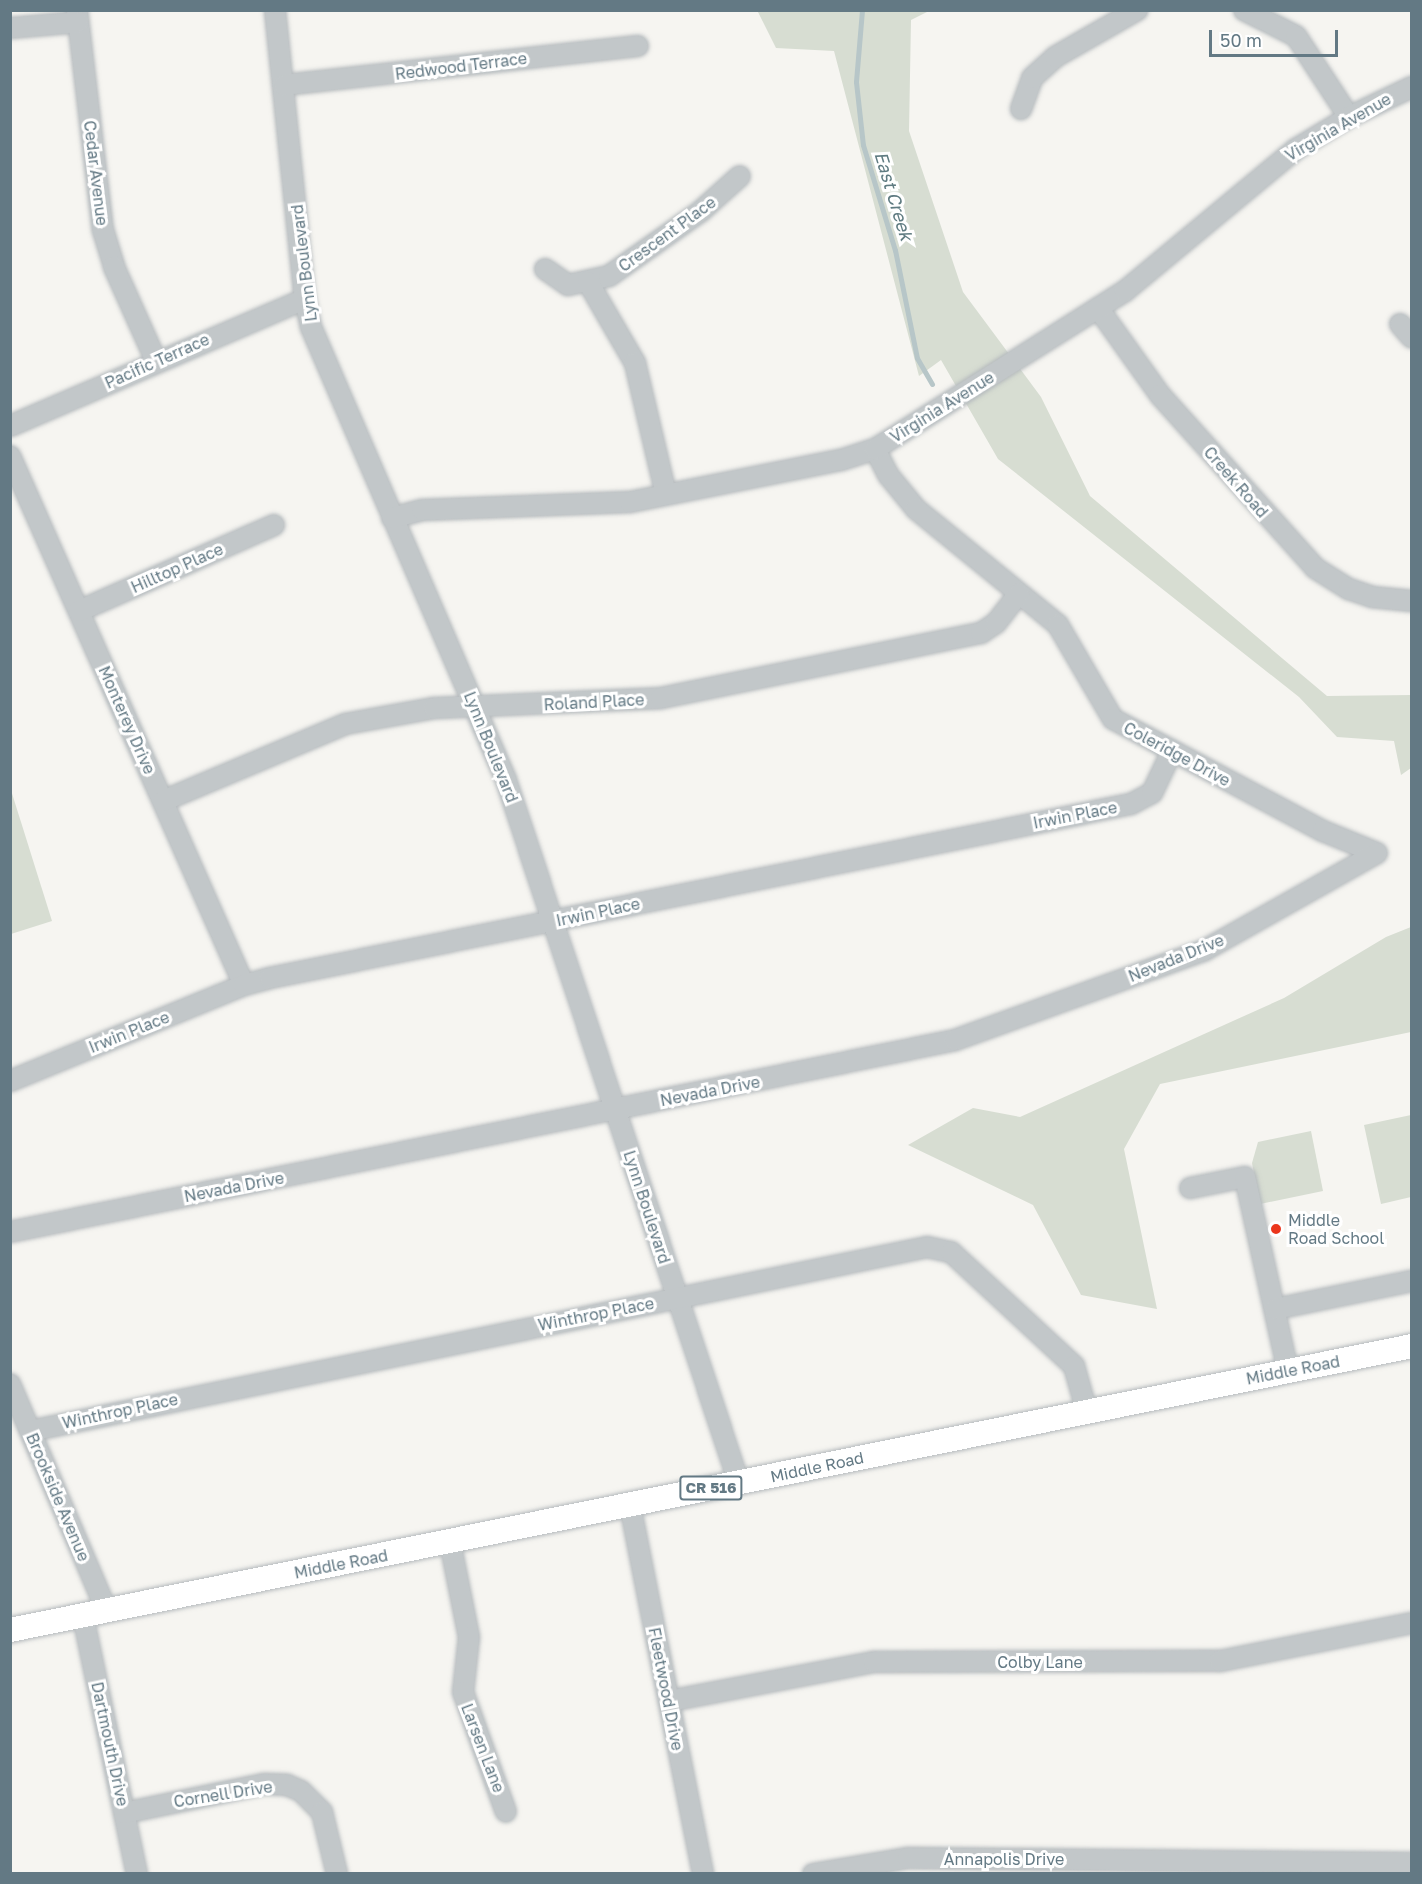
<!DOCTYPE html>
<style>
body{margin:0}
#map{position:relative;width:1422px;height:1884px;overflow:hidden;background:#f6f5f1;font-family:"Golos Text",sans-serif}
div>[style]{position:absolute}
.green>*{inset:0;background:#d7ddd2}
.stream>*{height:5px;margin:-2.5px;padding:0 2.5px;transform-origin:2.5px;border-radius:2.5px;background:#b7c6c8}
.roads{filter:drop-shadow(0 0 2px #b5babd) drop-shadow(0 0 2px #b5babd)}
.minor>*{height:20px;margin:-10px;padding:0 10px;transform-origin:10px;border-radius:10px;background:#c2c7c9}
.major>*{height:24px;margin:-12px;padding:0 12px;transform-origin:12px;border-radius:12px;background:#fff}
.dots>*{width:16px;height:16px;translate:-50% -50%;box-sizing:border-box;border:3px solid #fff;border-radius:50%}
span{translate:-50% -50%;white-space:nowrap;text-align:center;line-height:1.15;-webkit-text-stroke:6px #fff;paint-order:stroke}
.shield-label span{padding:2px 4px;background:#fff;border:2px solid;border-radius:4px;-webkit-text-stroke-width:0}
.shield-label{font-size:15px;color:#637984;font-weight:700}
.street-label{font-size:16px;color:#637984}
.poi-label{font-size:16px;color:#637984}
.left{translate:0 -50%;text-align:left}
.water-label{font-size:18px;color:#5f7b81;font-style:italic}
.frame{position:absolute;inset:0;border:12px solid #637984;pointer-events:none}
.scale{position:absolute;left:1209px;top:30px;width:129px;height:27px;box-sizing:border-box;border:3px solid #637984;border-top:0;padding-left:8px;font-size:18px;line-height:21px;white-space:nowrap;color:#637984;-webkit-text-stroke:4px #fff;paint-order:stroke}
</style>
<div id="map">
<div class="green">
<div style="clip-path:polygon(757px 10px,929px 11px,911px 20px,909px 131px,963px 292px,1041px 397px,1090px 496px,1327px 696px,1411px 695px,1411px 768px,1401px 775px,1394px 741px,1337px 737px,1299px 697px,998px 459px,941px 360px,919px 376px,834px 51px,776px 48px)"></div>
<div style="clip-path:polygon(10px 787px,52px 921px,11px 934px,10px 934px)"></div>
<div style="clip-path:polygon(1411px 927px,1411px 1032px,1160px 1084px,1124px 1149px,1157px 1309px,1081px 1295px,1033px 1205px,908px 1145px,973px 1108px,1020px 1117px,1284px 998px,1386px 937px)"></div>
<div style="clip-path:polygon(1411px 1115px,1411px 1197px,1381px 1204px,1364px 1125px)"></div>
<div style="clip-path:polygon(1311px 1131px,1323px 1191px,1260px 1204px,1252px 1163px,1258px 1142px)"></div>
</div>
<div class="stream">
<div style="left:862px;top:10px;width:72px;rotate:94.8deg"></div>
<div style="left:856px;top:82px;width:63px;rotate:83.7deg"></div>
<div style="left:863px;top:145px;width:110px;rotate:73.1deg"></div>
<div style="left:895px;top:250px;width:110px;rotate:78.5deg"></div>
<div style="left:917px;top:358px;width:30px;rotate:60deg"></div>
</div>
<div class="roads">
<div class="minor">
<div style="left:77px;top:10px;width:222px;rotate:83.3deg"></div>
<div style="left:103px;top:230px;width:39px;rotate:73deg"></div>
<div style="left:114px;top:267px;width:103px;rotate:65.9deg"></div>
<div style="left:275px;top:10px;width:291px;rotate:84.1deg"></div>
<div style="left:305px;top:299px;width:29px;rotate:78deg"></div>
<div style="left:311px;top:327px;width:493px;rotate:66.7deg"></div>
<div style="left:506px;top:780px;width:741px;rotate:71.66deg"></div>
<div style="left:1244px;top:10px;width:58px;rotate:26.6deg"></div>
<div style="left:1296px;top:36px;width:97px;rotate:56.8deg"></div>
<div style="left:10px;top:28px;width:68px;rotate:-5deg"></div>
<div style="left:284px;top:85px;width:356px;rotate:-6.3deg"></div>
<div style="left:1021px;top:109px;width:33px;rotate:-70deg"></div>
<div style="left:1032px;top:78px;width:31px;rotate:-42deg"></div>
<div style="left:1055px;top:57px;width:95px;rotate:-29.8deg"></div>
<div style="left:545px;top:269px;width:28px;rotate:35deg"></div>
<div style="left:568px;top:285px;width:42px;rotate:-12.4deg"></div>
<div style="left:609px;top:276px;width:113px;rotate:-35.2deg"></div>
<div style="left:701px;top:211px;width:52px;rotate:-41.9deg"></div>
<div style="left:588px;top:282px;width:94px;rotate:59.9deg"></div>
<div style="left:635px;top:363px;width:135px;rotate:76.7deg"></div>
<div style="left:1098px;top:308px;width:107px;rotate:54.5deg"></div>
<div style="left:1160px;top:395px;width:232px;rotate:48.1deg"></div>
<div style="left:1315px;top:568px;width:40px;rotate:32deg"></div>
<div style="left:1349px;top:589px;width:24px;rotate:19deg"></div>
<div style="left:1372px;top:597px;width:40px;rotate:5.7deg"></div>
<div style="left:1400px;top:324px;width:18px;rotate:49deg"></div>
<div style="left:10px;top:426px;width:321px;rotate:-23.3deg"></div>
<div style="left:875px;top:449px;width:30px;rotate:63deg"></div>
<div style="left:889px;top:476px;width:43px;rotate:50.7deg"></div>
<div style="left:916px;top:509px;width:183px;rotate:39.2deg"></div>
<div style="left:1058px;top:625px;width:109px;rotate:59.7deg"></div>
<div style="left:1113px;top:719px;width:238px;rotate:28.1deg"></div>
<div style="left:1323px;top:831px;width:58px;rotate:22.2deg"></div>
<div style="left:10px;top:456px;width:578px;rotate:66.14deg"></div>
<div style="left:392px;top:518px;width:31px;rotate:-15deg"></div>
<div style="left:422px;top:510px;width:208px;rotate:-2.2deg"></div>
<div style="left:630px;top:502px;width:215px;rotate:-11.3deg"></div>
<div style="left:841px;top:460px;width:36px;rotate:-18deg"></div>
<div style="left:875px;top:449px;width:296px;rotate:-32.3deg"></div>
<div style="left:1125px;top:291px;width:222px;rotate:-39.7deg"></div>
<div style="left:1296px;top:149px;width:62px;rotate:-31.1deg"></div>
<div style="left:1349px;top:117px;width:70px;rotate:-25.5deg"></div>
<div style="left:79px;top:611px;width:213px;rotate:-23.8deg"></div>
<div style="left:163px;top:801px;width:198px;rotate:-22.9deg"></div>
<div style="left:345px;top:724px;width:90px;rotate:-10.2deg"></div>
<div style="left:434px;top:708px;width:227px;rotate:-2.5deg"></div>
<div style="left:661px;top:698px;width:327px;rotate:-11.5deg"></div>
<div style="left:981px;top:633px;width:18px;rotate:-34deg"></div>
<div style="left:996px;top:623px;width:37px;rotate:-52deg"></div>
<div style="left:10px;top:1081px;width:253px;rotate:-22.3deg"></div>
<div style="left:244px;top:985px;width:27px;rotate:-15deg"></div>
<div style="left:270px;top:978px;width:878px;rotate:-11.43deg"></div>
<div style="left:1131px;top:804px;width:24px;rotate:-28deg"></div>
<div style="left:1152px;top:793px;width:47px;rotate:-64.5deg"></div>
<div style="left:1190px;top:1188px;width:56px;rotate:-11.3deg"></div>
<div style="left:1245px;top:1177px;width:199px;rotate:77.5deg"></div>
<div style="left:10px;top:1232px;width:964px;rotate:-11.48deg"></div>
<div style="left:955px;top:1040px;width:266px;rotate:-19.8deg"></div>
<div style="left:1205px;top:950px;width:197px;rotate:-29.4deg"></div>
<div style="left:1275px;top:1309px;width:140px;rotate:-11.6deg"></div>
<div style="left:10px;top:1384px;width:247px;rotate:66.9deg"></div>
<div style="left:30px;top:1431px;width:916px;rotate:-11.59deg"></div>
<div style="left:927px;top:1247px;width:25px;rotate:12deg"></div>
<div style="left:951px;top:1252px;width:168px;rotate:42.8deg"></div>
<div style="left:1074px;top:1366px;width:48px;rotate:74.2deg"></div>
<div style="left:630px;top:1505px;width:376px;rotate:78.8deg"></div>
<div style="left:450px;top:1542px;width:97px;rotate:78.7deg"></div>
<div style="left:469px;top:1637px;width:55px;rotate:96.2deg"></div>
<div style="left:463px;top:1692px;width:127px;rotate:70.3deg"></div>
<div style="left:83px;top:1616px;width:264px;rotate:78.2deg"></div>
<div style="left:669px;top:1701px;width:209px;rotate:-10.8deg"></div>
<div style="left:874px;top:1662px;width:346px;rotate:-0.2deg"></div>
<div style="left:1220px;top:1661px;width:196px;rotate:-11.2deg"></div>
<div style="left:124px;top:1813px;width:143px;rotate:-11.7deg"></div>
<div style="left:264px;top:1784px;width:23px;rotate:2deg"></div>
<div style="left:287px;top:1785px;width:15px;rotate:23deg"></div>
<div style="left:301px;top:1791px;width:30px;rotate:45deg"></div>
<div style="left:322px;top:1812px;width:64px;rotate:76.4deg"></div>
<div style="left:813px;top:1874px;width:96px;rotate:-9.6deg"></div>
<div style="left:908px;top:1858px;width:504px;rotate:0.57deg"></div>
</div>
<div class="major">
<div style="left:10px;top:1630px;width:1430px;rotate:-11.45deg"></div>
</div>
</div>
<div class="dots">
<div style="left:1276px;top:1229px;background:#eb361c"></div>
</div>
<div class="shield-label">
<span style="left:711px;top:1488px">CR 516</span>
</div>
<div class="street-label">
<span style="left:461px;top:66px;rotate:-7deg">Redwood Terrace</span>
<span style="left:1338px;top:127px;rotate:-30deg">Virginia Avenue</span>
<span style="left:96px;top:173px;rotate:83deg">Cedar Avenue</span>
<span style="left:667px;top:234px;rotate:-36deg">Crescent Place</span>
<span style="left:304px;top:263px;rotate:-97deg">Lynn Boulevard</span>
<span style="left:157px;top:361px;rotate:-24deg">Pacific Terrace</span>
<span style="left:942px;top:407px;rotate:-32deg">Virginia Avenue</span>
<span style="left:1236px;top:482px;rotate:49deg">Creek Road</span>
<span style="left:177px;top:568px;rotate:-24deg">Hilltop Place</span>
<span style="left:594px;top:702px;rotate:-3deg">Roland Place</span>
<span style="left:127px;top:720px;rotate:66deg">Monterey Drive</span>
<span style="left:491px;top:747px;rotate:68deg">Lynn Boulevard</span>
<span style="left:1177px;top:754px;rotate:28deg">Coleridge Drive</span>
<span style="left:1075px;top:815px;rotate:-11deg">Irwin Place</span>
<span style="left:598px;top:912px;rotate:-12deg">Irwin Place</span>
<span style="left:1176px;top:958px;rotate:-22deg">Nevada Drive</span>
<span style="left:129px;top:1032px;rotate:-22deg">Irwin Place</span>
<span style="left:710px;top:1091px;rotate:-11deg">Nevada Drive</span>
<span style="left:234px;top:1187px;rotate:-11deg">Nevada Drive</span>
<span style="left:647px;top:1207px;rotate:72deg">Lynn Boulevard</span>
<span style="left:596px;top:1314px;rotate:-11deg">Winthrop Place</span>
<span style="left:1293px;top:1370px;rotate:-11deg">Middle Road</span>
<span style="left:120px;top:1411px;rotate:-12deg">Winthrop Place</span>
<span style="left:817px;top:1467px;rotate:-12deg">Middle Road</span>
<span style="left:58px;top:1497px;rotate:67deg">Brookside Avenue</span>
<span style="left:341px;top:1564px;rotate:-11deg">Middle Road</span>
<span style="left:1040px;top:1662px">Colby Lane</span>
<span style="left:666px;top:1689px;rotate:79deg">Fleetwood Drive</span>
<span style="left:110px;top:1744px;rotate:78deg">Dartmouth Drive</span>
<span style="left:483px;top:1748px;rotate:69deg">Larsen Lane</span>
<span style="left:223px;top:1794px;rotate:-9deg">Cornell Drive</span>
<span style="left:1004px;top:1859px">Annapolis Drive</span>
</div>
<div class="poi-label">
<span class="left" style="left:1288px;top:1229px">Middle<br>Road School</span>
</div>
<div class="water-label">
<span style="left:894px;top:196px;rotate:73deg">East Creek</span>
</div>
<div class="frame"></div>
<div class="scale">50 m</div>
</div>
